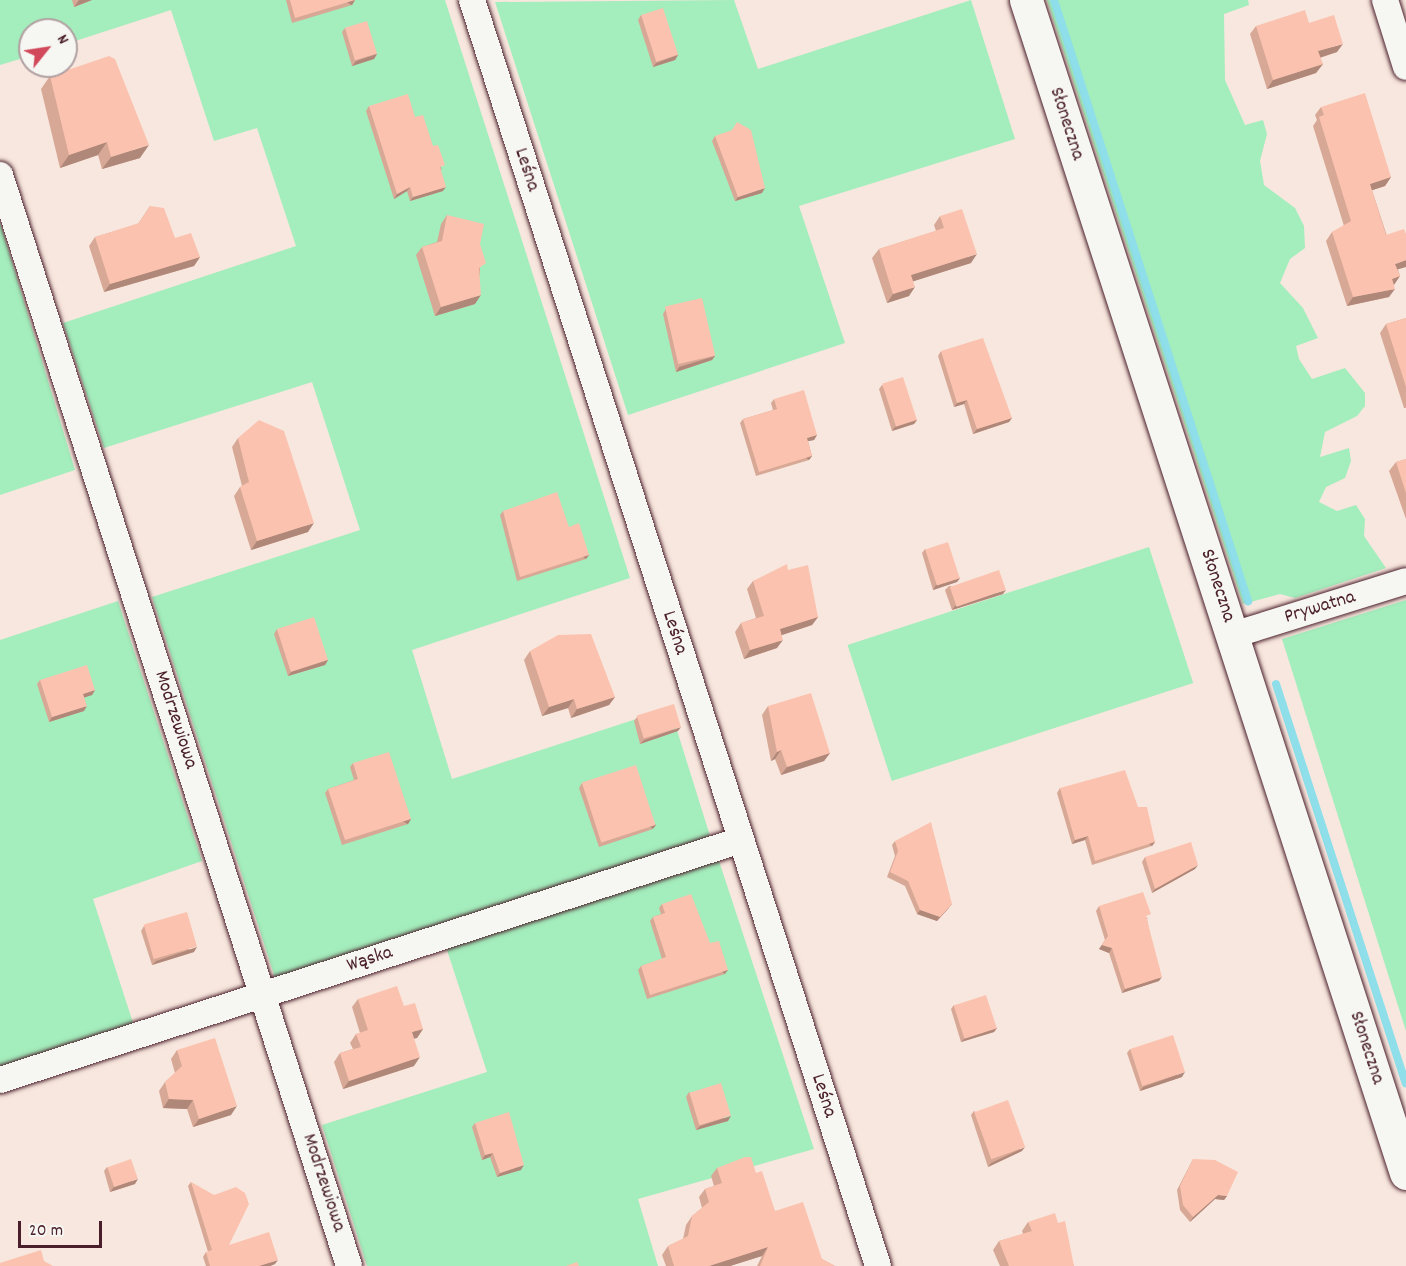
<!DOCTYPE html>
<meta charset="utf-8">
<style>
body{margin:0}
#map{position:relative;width:1406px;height:1266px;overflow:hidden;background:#f8e7de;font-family:Dekko,sans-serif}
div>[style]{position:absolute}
.green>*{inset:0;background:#a4edbc;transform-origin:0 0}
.stream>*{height:8px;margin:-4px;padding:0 4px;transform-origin:4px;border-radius:4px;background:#8edfea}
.roads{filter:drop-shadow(0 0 2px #4a1f2b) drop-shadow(0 0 2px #4a1f2b)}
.street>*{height:26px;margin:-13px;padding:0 13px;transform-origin:13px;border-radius:13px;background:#f6f6f2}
.secondary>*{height:33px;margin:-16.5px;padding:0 16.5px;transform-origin:16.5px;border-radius:16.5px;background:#f6f6f2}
.wall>*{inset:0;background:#d8a896}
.shaded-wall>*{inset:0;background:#b0887a;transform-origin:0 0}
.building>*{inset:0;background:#fbc3af;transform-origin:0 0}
span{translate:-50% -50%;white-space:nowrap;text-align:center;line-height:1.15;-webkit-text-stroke:4.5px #f6f6f2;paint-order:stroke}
.street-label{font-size:20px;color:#4a1f2b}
.north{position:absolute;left:18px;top:18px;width:60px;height:60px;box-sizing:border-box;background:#f6f6f2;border:2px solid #b1a0a2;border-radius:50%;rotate:60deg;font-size:16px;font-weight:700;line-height:24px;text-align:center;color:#4a1f2b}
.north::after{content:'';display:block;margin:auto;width:21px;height:27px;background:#d1495b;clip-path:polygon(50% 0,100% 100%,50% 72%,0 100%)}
.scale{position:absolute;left:18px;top:1221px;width:84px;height:27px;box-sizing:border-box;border:3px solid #4a1f2b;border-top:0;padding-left:8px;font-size:18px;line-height:21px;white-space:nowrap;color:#4a1f2b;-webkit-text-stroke:4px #f6f6f2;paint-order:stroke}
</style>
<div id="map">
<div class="green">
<div style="clip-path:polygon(0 0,445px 0,630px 578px,412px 650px,452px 779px,670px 708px,711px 839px,276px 981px,152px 597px,360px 530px,312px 382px,104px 448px,63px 323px,296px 246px,257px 128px,214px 141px,171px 10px,66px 44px,66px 30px,30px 30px,30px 56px,0 65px)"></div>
<div style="clip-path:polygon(734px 0,758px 69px,971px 0,1015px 139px,799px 206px,845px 343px,628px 415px,495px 2px)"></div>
<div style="clip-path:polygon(1047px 0,1248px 0,1249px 5px,1224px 14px,1225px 80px,1245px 125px,1263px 120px,1267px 134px,1260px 161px,1264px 185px,1295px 208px,1304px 226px,1305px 248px,1290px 259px,1280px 283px,1303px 308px,1318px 338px,1296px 346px,1299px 359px,1312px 379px,1345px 368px,1365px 393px,1365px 406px,1357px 416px,1325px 432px,1320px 457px,1349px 448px,1351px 461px,1345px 478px,1326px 487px,1319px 502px,1337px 511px,1356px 505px,1365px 519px,1364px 536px,1386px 568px,1295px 598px,1280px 594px,1243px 604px)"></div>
<div style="clip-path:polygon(0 222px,75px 470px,0 495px)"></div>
<div style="left:1149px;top:547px;width:143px;height:317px;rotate:72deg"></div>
<div style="clip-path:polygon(1406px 600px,1406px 1031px,1282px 639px)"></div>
<div style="clip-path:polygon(118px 601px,202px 861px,93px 899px,134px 1026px,0 1069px,0 640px)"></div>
<div style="clip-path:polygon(717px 855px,814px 1149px,638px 1199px,658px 1266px,367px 1266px,322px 1125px,487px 1072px,445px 944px)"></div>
</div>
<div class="stream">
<div style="left:1054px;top:0;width:632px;rotate:72.11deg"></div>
<div style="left:1276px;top:684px;width:420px;rotate:72deg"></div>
</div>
<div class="roads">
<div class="street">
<div style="left:472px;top:0;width:1330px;rotate:72.22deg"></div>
<div style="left:1385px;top:0;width:70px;rotate:72.6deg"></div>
<div style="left:0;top:175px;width:1145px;rotate:72.26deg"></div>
<div style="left:1233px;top:635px;width:181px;rotate:-17.3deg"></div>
<div style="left:0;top:1080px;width:779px;rotate:-17.95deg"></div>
</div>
<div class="secondary">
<div style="left:1026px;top:0;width:1233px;rotate:72.05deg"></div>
</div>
</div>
<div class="wall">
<div style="clip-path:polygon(72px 0,92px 0,74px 7px)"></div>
<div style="clip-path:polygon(286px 0,355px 0,352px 5px,292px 23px)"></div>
<div style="clip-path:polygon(641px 15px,678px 55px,675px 60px,653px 67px,638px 20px)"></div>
<div style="clip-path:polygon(1309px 23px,1337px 52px,1320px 58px,1323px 64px,1316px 73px,1267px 89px,1250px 34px,1256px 26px)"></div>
<div style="clip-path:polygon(345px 28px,377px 54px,374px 59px,352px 66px,342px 32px)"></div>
<div style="clip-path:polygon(50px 76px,140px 158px,102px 169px,98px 155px,60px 168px,41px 89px)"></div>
<div style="clip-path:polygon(369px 106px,415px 117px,433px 146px,442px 170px,440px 170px,443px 191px,410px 201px,407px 191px,394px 199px,366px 111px)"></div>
<div style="clip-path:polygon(1321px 107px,1391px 177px,1385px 186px,1372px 190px,1400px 276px,1394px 284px,1389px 297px,1347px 306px,1326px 241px,1332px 232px,1344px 226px,1313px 126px,1317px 120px,1315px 115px)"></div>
<div style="clip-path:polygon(715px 136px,762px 193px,735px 201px,712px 141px)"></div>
<div style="clip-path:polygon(150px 206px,175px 238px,200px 257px,194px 266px,104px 292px,89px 246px,95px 237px,138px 224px)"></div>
<div style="clip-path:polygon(447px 215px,480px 244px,480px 272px,475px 304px,435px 316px,416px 255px,422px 247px,437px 242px,441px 224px)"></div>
<div style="clip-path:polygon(940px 216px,971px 263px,913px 281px,909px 296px,887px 303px,872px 258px,879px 249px,936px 231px,934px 225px)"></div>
<div style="clip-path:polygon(666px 309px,715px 356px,712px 360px,676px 372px,663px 314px)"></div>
<div style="clip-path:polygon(1406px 318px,1406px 408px,1404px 408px,1380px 333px,1386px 324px)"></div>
<div style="clip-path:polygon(941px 351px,1012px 418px,1009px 422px,973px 434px,964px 404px,954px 407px,938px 356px)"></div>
<div style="clip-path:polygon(882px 385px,917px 420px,914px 424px,892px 431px,879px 389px)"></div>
<div style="clip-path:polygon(774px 399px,817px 435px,814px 440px,808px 441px,812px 456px,809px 460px,756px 476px,740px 423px,743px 419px,773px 410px,771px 403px)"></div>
<div style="clip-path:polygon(238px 438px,308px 532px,251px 550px,234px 496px,240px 487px,242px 486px,232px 447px)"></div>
<div style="clip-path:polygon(1406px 459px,1406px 519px,1389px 471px,1396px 462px)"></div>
<div style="clip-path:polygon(503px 511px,569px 527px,589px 555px,586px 559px,517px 581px,500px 515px)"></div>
<div style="clip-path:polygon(925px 549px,960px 578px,957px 582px,933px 590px,922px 553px)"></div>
<div style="clip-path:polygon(788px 570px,818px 617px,812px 625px,782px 635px,777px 648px,744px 659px,735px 632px,741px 623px,756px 618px,747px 589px,753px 581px)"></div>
<div style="clip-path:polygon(949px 586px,1003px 594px,952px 610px,945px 590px)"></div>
<div style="clip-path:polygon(277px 629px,328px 660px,325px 665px,288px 676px,274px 634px)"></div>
<div style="clip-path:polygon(530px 651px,615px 697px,609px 705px,571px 718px,568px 708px,542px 716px,524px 660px)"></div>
<div style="clip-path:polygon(40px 680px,95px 690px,92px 695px,84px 697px,84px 711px,49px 722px,37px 684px)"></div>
<div style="clip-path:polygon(768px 706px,830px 753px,824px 761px,781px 775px,775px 759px,771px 761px,762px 715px)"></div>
<div style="clip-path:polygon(637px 717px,678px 731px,640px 744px,634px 721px)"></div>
<div style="clip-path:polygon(353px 763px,411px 819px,408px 824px,342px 845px,325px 793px,328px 789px,354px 780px,350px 767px)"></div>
<div style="clip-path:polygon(582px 783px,653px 829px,599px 847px,579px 788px)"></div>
<div style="clip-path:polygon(1060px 788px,1138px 807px,1155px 842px,1152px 846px,1092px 865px,1085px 840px,1072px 844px,1057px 793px)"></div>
<div style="clip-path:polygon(895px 841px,949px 908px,937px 921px,917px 914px,905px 886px,887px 877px,895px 856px,892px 845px)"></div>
<div style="clip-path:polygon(1145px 857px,1195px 869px,1152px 893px,1142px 862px)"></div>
<div style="clip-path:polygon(662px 904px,710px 943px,725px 974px,647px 999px,638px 970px,641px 966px,662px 959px,650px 921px,653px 917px,661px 914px,659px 908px)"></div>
<div style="clip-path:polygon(1099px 906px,1148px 918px,1147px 919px,1159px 981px,1122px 993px,1109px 953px,1099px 949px,1105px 940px,1096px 911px)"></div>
<div style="clip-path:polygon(144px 926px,194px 952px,152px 965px,141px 931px)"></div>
<div style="clip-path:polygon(358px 999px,404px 1006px,423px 1029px,417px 1038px,414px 1038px,414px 1066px,343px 1089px,334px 1062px,340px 1053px,353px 1049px,350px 1043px,356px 1034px,360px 1033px,352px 1007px)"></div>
<div style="clip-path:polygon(954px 1005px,997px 1028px,994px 1032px,961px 1042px,951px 1009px)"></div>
<div style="clip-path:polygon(1130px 1049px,1182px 1077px,1140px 1091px,1127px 1053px)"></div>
<div style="clip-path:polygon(177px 1050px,231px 1115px,193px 1127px,187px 1109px,163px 1108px,159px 1091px,165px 1082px,175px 1073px,171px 1059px)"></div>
<div style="clip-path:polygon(689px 1092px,728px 1121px,696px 1130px,686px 1097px)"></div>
<div style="clip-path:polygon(974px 1111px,1022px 1151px,988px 1167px,971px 1115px)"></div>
<div style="clip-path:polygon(475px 1123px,521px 1170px,497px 1177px,490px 1157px,482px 1160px,472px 1127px)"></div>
<div style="clip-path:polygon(1193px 1159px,1227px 1196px,1224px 1200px,1215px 1199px,1190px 1222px,1180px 1210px,1177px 1190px)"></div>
<div style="clip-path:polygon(107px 1167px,135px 1184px,110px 1192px,104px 1171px)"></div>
<div style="clip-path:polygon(717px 1168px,756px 1173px,775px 1211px,822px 1259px,835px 1266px,757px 1266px,762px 1256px,730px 1266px,666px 1266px,662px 1255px,668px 1246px,683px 1239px,686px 1225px,692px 1216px,702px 1208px,699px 1197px,705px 1189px,714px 1186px,711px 1176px)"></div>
<div style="clip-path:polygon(191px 1182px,229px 1245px,275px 1264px,270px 1266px,206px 1266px,203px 1257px,206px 1252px,208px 1252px,188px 1186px)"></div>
<div style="clip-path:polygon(1028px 1222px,1058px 1223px,1074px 1266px,1000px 1266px,993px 1250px,999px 1241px,1023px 1234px,1022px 1231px)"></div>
</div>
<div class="shaded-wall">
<div style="clip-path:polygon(79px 0,92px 0,74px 7px)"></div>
<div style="left:355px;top:0;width:6px;height:63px;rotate:121deg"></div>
<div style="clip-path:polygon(1343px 44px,1337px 52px,1312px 60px,1318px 51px)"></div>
<div style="clip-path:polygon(377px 54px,374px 59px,352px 66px,356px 61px)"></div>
<div style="clip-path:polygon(678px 55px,675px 60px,653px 67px,656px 63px)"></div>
<div style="clip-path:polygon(1323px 64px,1316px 73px,1267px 89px,1273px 80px)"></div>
<div style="clip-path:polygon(107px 142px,98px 155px,60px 168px,69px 155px)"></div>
<div style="clip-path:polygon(149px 145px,140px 158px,102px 169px,111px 157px)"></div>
<div style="clip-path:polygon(1391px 177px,1385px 186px,1364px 193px,1370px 184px)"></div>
<div style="clip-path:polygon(410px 187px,407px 191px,394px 199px,397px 194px)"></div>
<div style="clip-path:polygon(446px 187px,443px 191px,410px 201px,413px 197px)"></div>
<div style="clip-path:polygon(765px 188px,762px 193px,735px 201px,738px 197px)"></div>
<div style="clip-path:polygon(977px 254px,971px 263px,905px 284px,911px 275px)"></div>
<div style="clip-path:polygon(200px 257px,194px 266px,104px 292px,110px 284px)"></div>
<div style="clip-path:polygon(1406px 260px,1406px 267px,1389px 272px,1395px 264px)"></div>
<div style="clip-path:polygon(1400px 276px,1394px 285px,1392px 279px)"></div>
<div style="clip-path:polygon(915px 287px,909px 296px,887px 303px,893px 294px)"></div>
<div style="clip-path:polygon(1395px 289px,1389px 297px,1347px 306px,1353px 297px)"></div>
<div style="clip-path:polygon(481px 295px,475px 304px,435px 316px,441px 307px)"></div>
<div style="clip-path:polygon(715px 356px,712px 360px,676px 372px,679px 367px)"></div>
<div style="clip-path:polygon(967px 400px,964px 404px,954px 407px,957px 403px)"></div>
<div style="clip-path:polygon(1012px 418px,1009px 422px,973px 434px,977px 429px)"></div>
<div style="clip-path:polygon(917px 420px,914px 424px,892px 431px,895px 427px)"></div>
<div style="clip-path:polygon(817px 435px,814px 440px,804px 442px,807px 438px)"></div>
<div style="left:812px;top:456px;width:5px;height:55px;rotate:127deg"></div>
<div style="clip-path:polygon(314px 523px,308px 532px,251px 550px,257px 541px)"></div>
<div style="left:589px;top:555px;width:5px;height:72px;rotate:127deg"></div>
<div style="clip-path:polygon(960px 578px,957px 582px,933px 590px,936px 585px)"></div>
<div style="clip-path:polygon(1006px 590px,1003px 594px,952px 610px,955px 606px)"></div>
<div style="clip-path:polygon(818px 617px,812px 625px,773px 638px,780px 629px)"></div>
<div style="clip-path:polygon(783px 640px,777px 648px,744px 659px,750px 650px)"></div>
<div style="clip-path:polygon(328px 660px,325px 665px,288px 676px,291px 672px)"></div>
<div style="clip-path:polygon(95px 690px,92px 695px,80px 699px,83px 694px)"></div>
<div style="clip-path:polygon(615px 697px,609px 705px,571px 718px,577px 709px)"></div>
<div style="clip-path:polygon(574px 699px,568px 708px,542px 716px,549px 707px)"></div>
<div style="clip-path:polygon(87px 706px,84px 711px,49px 722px,52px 717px)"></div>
<div style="clip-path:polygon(681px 727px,678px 731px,640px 744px,644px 740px)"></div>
<div style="clip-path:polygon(781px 750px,775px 759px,771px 761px,777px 752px)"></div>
<div style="clip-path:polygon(830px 753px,824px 761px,781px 775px,787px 767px)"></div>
<div style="left:411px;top:819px;width:6px;height:69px;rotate:121deg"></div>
<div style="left:656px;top:825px;width:5px;height:57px;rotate:127deg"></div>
<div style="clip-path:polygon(1088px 836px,1085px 840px,1072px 844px,1075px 840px)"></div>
<div style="left:1155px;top:842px;width:5px;height:63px;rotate:127deg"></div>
<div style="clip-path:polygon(1198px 865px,1195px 869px,1152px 893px,1155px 889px)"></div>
<div style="clip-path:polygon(952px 904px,937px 921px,917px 914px,920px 910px)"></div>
<div style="clip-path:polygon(1102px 945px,1112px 948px,1109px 953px,1099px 949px)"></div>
<div style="clip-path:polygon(197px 947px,194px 952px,152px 965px,156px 961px)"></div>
<div style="left:728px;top:970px;width:5px;height:82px;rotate:127deg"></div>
<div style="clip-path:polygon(1162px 977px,1159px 981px,1122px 993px,1125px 989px)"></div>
<div style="clip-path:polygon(997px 1028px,994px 1032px,961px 1042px,965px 1038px)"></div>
<div style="clip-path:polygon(423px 1029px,417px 1038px,406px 1041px,412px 1032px)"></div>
<div style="clip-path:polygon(420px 1057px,414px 1066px,343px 1089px,349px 1081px)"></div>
<div style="clip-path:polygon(1185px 1072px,1182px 1077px,1140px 1091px,1143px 1087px)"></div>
<div style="clip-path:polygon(169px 1099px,193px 1100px,187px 1109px,163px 1108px)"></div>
<div style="clip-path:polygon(237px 1106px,231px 1115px,193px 1127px,199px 1119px)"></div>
<div style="clip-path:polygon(731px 1116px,728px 1121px,696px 1130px,700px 1126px)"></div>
<div style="clip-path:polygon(1025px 1147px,1022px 1151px,988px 1167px,991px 1163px)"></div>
<div style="clip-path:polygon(493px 1153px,490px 1157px,482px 1160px,485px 1155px)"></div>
<div style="clip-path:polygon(524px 1165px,521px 1170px,497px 1177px,500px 1173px)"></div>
<div style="clip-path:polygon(138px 1179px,135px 1184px,110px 1192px,114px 1187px)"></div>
<div style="clip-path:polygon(1218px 1195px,1227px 1196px,1224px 1200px,1215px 1199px,1190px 1222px,1193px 1217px)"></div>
<div style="clip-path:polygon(768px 1247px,762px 1256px,730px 1266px,709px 1266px)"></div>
<div style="clip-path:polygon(278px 1260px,275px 1264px,270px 1266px,259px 1266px)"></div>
</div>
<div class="building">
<div style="clip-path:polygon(290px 0,355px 0,295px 18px)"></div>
<div style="left:663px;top:8px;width:49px;height:23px;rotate:72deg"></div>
<div style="clip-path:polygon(1305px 10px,1309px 23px,1334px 15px,1343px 44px,1318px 51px,1323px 64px,1273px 80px,1256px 26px)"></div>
<div style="left:367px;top:21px;width:34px;height:23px;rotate:73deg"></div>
<div style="clip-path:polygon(109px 56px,115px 59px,149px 145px,111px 157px,107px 142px,69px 155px,50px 76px)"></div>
<div style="clip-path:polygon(1365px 93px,1391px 177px,1370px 184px,1386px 235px,1404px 229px,1406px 234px,1406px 260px,1395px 264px,1400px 276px,1392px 279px,1395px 289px,1353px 297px,1332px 232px,1351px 221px,1319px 117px,1324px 115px,1321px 107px)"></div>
<div style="clip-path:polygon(408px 94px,415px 117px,423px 115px,433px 146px,438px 145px,445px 165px,440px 167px,446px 187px,413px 197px,410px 187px,397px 194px,369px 106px)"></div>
<div style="clip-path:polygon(737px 122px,751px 130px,765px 188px,738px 197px,715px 136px,732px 130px)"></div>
<div style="clip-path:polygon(150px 206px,164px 208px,175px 238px,191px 233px,200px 257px,110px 284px,95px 237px,139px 223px)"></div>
<div style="clip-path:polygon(962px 209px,977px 254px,911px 275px,915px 287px,893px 294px,879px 249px,944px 228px,940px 216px)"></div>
<div style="clip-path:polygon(447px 215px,484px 224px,480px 244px,486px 263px,479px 268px,481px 295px,441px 307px,422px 247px,442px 241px)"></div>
<div style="left:702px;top:298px;width:59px;height:38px;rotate:77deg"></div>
<div style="clip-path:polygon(1406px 318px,1406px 387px,1386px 324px)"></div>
<div style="clip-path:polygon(983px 338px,1012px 418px,977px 429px,967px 400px,957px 403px,941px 351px)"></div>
<div style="left:903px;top:377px;width:45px;height:22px;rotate:72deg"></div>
<div style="clip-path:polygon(804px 390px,817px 435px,807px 438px,812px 456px,759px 472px,743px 419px,777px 409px,774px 399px)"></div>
<div style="clip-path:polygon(259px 420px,284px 431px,314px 523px,257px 541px,240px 487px,249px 482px,238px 438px)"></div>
<div style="clip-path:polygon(1406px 459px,1406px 493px,1396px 462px)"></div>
<div style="clip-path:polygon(557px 492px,569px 527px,579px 523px,589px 555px,520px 577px,503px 511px)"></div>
<div style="left:948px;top:542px;width:38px;height:24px;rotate:72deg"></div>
<div style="clip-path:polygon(787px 564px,788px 570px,808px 565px,818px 617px,780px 629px,783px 640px,750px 650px,741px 623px,764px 616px,753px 581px)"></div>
<div style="left:999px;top:570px;width:21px;height:52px;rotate:71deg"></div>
<div style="left:314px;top:617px;width:45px;height:39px;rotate:72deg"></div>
<div style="clip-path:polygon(591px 634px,615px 697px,577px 709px,574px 699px,549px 707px,530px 651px,558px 635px)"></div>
<div style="clip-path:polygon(87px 665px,95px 690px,83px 694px,87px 706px,52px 717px,40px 680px)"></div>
<div style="clip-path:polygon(811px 693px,830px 753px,787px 767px,781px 750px,777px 752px,768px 706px)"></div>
<div style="left:674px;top:704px;width:24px;height:39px;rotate:73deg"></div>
<div style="clip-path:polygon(389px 752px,411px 819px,345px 840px,328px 789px,358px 779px,353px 763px)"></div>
<div style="left:636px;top:765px;width:63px;height:57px;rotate:72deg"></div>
<div style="clip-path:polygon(1125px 770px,1138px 807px,1147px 807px,1155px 842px,1095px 861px,1088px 836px,1075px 840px,1060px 788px)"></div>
<div style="clip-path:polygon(931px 822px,952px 904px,940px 917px,920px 910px,908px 881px,890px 872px,898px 851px,895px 841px)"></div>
<div style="clip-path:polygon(1191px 842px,1198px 865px,1155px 889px,1145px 857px)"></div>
<div style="clip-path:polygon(1143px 892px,1151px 914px,1146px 916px,1162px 977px,1125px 989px,1112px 948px,1102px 945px,1108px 936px,1099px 906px)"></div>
<div style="clip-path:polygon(691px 894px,710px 943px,719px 941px,728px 970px,650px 995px,641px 966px,666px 957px,653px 917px,665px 913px,662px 904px)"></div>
<div style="left:187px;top:912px;width:36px;height:45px;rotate:74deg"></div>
<div style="clip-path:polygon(397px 986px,404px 1006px,415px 1003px,423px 1029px,412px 1032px,420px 1057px,349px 1081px,340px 1053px,361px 1047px,356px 1034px,368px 1030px,358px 999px)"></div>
<div style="left:986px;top:995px;width:35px;height:34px;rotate:72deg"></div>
<div style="left:1173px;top:1035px;width:39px;height:45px;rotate:72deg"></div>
<div style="clip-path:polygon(215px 1038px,237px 1106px,199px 1119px,193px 1100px,169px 1099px,165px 1082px,182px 1066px,177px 1050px)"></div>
<div style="left:721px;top:1083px;width:34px;height:33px;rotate:73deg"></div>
<div style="left:1008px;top:1100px;width:50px;height:36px;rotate:70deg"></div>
<div style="clip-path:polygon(509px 1112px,524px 1165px,500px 1173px,493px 1153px,485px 1155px,475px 1123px)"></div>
<div style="clip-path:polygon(745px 1157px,751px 1157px,756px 1173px,762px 1171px,775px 1211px,803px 1202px,822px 1259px,835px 1266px,760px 1266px,768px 1247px,709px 1266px,674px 1266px,668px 1246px,688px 1236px,692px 1216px,709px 1202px,705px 1189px,722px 1183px,717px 1168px)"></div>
<div style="left:131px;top:1159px;width:21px;height:25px;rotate:71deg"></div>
<div style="clip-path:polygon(1193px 1159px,1215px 1160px,1238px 1172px,1227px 1196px,1218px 1195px,1193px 1217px,1183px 1205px,1180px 1186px)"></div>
<div style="clip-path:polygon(191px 1182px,214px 1195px,236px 1187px,245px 1193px,249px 1204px,229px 1245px,269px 1232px,278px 1260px,259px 1266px,210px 1266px,206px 1252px,212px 1250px)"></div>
<div style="clip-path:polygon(1055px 1213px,1058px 1223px,1065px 1221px,1074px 1266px,1009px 1266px,999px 1241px,1032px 1231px,1028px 1222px)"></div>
<div style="clip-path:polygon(41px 1250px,44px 1261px,53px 1266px,0 1266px,0 1263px)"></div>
<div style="clip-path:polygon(577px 1262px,579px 1266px,566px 1266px)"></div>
</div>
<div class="street-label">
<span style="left:1066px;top:124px;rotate:72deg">Słoneczna</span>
<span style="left:526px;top:170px;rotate:72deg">Leśna</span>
<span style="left:1217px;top:586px;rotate:72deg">Słoneczna</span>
<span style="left:1320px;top:608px;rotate:-17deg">Prywatna</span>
<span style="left:674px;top:633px;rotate:72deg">Leśna</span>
<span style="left:175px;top:720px;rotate:72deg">Modrzewiowa</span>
<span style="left:370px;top:960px;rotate:-18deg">Wąska</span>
<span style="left:1366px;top:1048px;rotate:72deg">Słoneczna</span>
<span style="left:823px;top:1096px;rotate:72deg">Leśna</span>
<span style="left:323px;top:1183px;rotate:72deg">Modrzewiowa</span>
</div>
<div class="north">N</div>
<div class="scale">20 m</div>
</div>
